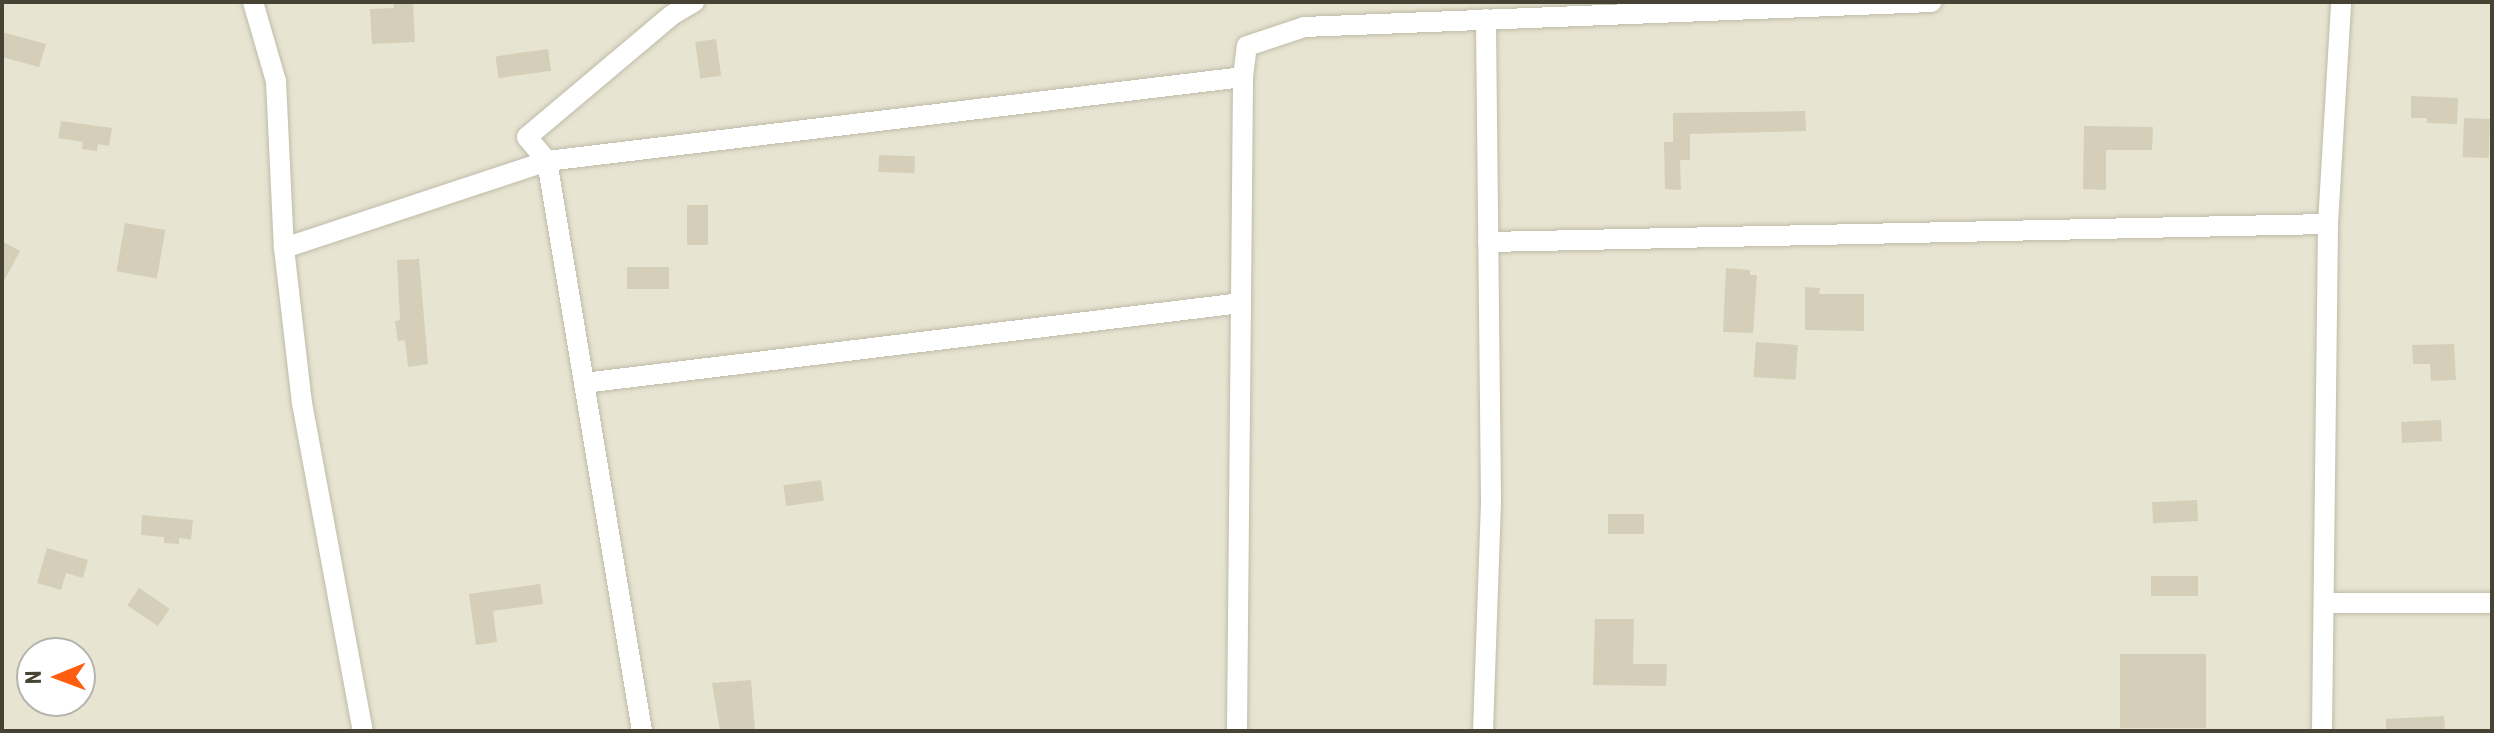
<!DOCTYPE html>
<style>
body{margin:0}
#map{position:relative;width:2494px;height:733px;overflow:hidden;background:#f3f1e4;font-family:"Roboto Condensed",sans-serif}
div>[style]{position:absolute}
.residential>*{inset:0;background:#e7e4d2}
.building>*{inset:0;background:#d5cfb9;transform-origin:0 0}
.roads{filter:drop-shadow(0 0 2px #bfbba7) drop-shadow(0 0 2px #bfbba7)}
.minor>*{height:20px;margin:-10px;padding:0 10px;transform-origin:10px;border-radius:10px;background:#fff}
span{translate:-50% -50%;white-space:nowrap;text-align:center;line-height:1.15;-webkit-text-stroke:6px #fff;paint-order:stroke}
.frame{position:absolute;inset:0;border:4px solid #464234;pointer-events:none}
.north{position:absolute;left:16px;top:637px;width:80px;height:80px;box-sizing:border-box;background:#fff;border:2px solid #b5b3ae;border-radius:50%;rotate:269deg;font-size:22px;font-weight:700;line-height:32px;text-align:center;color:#464234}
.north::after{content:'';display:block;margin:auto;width:28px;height:36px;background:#ff5d0f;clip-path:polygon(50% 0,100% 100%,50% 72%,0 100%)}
</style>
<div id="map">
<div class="residential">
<div style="clip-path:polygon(evenodd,2px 2px,2492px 2px,2492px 731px,2px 731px,2px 2px,32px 653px,80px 653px,80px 701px,32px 701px,32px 653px)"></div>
</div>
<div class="building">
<div style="clip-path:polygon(393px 2px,413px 2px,415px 42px,372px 44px,370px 9px,394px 8px)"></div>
<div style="clip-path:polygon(2px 32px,46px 44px,39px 67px,2px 57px)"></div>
<div style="left:716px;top:39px;width:37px;height:21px;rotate:82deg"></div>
<div style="left:548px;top:49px;width:22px;height:53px;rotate:82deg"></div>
<div style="clip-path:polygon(2411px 96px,2458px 98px,2457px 124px,2427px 123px,2427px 118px,2411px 118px)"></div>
<div style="clip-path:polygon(1805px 111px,1806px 131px,1690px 134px,1690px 160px,1680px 160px,1681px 190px,1665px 189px,1664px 142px,1673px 142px,1673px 113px)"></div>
<div style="left:2464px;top:118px;width:26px;height:39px;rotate:2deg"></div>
<div style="clip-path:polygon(61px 121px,112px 128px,109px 146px,98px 144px,97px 151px,82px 149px,83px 142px,58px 138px)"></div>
<div style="clip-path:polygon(2084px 126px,2153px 127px,2152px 150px,2106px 150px,2106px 190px,2083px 189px)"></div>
<div style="left:879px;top:155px;width:36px;height:17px;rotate:2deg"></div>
<div style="left:687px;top:205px;width:21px;height:40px"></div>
<div style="left:125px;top:223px;width:41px;height:49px;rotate:10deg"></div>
<div style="clip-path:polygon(2px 241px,20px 251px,2px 285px)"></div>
<div style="clip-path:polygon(419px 259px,428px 364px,408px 367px,405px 340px,398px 341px,395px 321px,400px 320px,397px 260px)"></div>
<div style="left:627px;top:267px;width:42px;height:22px"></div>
<div style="clip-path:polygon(1726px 268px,1750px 270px,1750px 275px,1757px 275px,1753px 333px,1723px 332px)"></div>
<div style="clip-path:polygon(1805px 287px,1820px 288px,1819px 294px,1864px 294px,1864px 331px,1805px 330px)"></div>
<div style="left:1756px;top:342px;width:42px;height:35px;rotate:4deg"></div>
<div style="clip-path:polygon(2454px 344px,2456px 380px,2431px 381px,2430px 364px,2413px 364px,2412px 345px)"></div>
<div style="left:2441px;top:420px;width:21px;height:40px;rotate:87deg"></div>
<div style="left:821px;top:480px;width:21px;height:38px;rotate:82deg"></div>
<div style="left:2197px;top:500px;width:21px;height:45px;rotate:87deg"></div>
<div style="left:1644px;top:514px;width:20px;height:36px;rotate:90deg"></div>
<div style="clip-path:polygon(142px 515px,193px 520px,191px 540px,179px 538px,179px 544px,164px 543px,164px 537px,141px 535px)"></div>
<div style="clip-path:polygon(47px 548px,88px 560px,83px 578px,66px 573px,61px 590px,37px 583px)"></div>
<div style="left:2151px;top:576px;width:47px;height:20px"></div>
<div style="clip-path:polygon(540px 584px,543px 604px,493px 611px,497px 642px,476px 645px,469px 594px)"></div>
<div style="left:139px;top:588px;width:37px;height:21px;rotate:34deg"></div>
<div style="clip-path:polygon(1595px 619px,1634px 619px,1633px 664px,1667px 664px,1666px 686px,1593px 685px)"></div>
<div style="left:2206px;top:654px;width:74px;height:86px;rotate:90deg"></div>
<div style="clip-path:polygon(751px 680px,755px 731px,720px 731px,712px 683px)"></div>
<div style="clip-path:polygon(2444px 716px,2445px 731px,2386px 731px,2386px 719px)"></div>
</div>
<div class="roads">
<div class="minor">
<div style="left:253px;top:2px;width:82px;rotate:73.8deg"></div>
<div style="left:276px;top:81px;width:167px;rotate:87.3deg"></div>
<div style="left:284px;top:248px;width:156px;rotate:83.4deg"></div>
<div style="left:302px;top:403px;width:334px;rotate:79.5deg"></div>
<div style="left:1488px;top:242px;width:840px;rotate:-1.23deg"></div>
<div style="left:284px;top:248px;width:277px;rotate:-18.3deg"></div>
<div style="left:547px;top:161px;width:701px;rotate:-6.88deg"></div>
<div style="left:584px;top:383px;width:662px;rotate:-6.94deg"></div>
<div style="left:2324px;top:603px;width:168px"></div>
<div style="left:642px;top:731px;width:578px;rotate:-99.46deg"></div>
<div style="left:547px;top:161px;width:31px;rotate:-130deg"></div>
<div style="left:527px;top:137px;width:189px;rotate:-40.1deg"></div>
<div style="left:672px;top:15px;width:26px;rotate:-31deg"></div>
<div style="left:1237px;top:731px;width:654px;rotate:-89.47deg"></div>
<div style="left:1243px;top:77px;width:31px;rotate:-83deg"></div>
<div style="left:1247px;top:46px;width:60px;rotate:-18.4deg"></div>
<div style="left:1304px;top:27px;width:628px;rotate:-2.28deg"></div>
<div style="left:1483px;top:731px;width:230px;rotate:-88deg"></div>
<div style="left:1491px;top:501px;width:482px;rotate:-90.6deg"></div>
<div style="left:2322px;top:731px;width:507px;rotate:-89.32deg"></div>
<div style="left:2328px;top:224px;width:222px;rotate:-86.6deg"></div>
</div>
</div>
<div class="frame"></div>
<div class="north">N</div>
</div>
